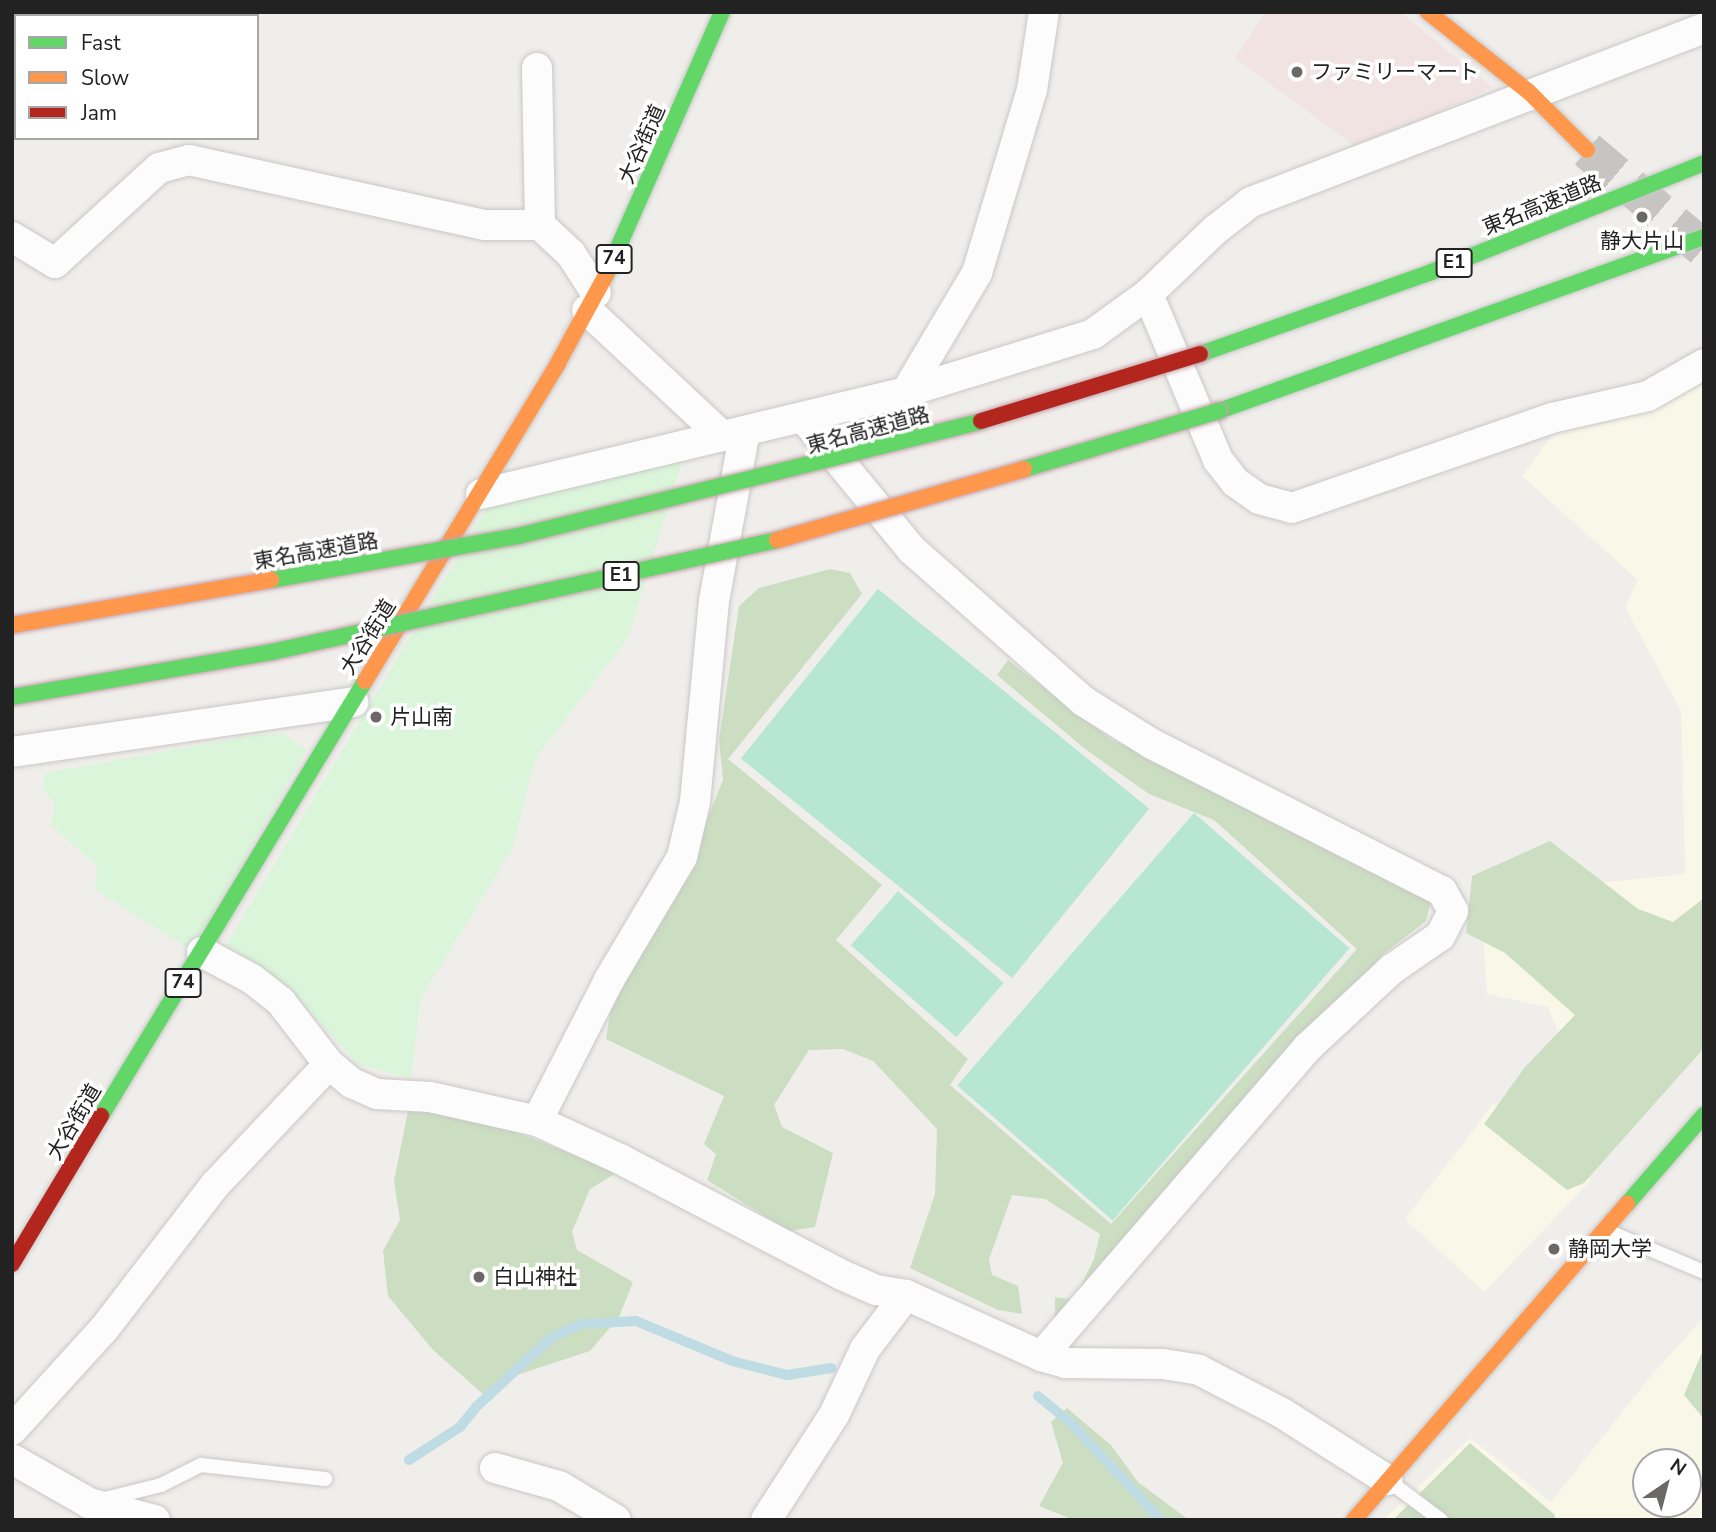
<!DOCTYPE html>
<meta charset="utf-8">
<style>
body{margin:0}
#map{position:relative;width:1716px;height:1532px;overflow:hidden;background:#f0eeeb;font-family:"Nunito Sans","Noto Sans JP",sans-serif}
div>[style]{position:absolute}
.commercial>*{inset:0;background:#f1e3e1}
.education>*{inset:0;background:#f8f7e8}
.forest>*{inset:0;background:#cbdec1}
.park>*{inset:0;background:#daf5da}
.pitch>*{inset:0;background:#b7e6d2;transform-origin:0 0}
.stream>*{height:10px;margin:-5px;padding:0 5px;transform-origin:5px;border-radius:5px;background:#bfdbe3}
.secondary-tunnel>*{height:38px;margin-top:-19px;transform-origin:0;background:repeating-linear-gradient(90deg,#c7c5c3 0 38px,transparent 0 57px)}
.roads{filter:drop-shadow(0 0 2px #c9c8c7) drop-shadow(0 0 2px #c9c8c7)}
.lane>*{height:14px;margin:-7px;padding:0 7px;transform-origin:7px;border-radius:7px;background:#fdfcfc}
.street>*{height:30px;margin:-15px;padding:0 15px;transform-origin:15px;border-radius:15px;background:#fdfcfc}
.fast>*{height:16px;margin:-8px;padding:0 8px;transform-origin:8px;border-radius:8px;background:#63d668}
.slow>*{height:16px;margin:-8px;padding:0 8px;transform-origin:8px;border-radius:8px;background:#ff974d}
.jam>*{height:16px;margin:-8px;padding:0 8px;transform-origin:8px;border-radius:8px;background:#b3261e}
.bridges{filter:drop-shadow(0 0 2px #c5a2ac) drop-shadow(0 0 2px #c5a2ac)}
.fast-bridge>*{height:16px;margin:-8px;padding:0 8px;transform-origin:8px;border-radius:8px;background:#63d668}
.slow-bridge>*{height:16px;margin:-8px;padding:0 8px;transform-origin:8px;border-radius:8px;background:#ff974d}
.jam-bridge>*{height:16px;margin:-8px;padding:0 8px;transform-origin:8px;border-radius:8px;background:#b3261e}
.dots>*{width:19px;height:19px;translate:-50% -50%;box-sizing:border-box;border:4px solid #fff;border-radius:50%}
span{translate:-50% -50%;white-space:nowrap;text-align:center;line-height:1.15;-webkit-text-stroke:7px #fff;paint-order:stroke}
.shield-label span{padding:2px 5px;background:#fff;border:2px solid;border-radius:5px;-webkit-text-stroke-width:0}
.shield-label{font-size:19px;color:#222;font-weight:700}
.poi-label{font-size:21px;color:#222}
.left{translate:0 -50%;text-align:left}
.street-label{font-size:21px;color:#222}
.frame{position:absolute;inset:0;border:14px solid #222;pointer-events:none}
.legend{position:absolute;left:14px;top:14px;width:245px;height:126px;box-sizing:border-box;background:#fff;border:2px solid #a7a7a7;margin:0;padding:9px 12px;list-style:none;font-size:21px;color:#222}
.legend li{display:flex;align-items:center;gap:14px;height:35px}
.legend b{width:35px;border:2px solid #a7a7a7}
.north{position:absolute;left:1632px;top:1448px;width:70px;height:70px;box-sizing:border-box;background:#fff;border:2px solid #a7a7a7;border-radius:50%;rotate:35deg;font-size:19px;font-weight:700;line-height:28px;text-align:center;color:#222}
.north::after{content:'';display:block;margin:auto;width:24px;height:32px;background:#6a6968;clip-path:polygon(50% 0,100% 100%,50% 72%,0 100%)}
</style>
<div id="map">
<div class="commercial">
<div style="clip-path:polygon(1266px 12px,1400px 12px,1492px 87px,1360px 150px,1235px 58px)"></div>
</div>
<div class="education">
<div style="clip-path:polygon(1704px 376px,1704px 1040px,1567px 1055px,1548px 1007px,1487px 994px,1480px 895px,1685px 874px,1681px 711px,1625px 607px,1638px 580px,1522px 476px,1564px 419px)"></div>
<div style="clip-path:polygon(1494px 1103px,1591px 1180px,1484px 1292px,1405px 1219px)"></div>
<div style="clip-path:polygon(evenodd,1704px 1317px,1704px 1520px,1383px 1520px,1470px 1438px,1551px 1502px,1650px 1377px,1704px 1317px,1646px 1462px,1688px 1462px,1688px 1504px,1646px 1504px,1646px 1462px)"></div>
</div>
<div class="forest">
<div style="clip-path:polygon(830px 569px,850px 573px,862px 594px,728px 759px,882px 885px,836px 940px,968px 1059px,950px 1085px,1111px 1224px,1357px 949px,1214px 820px,1149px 794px,1085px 749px,997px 675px,1008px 660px,1112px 740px,1436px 881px,1426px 921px,1382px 955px,1055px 1336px,1055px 1297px,1074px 1300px,1094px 1259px,1100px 1234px,1045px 1199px,1012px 1195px,989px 1259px,992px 1275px,1018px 1286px,1022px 1314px,998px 1310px,910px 1268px,935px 1194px,937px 1129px,873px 1061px,843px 1049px,809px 1050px,774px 1105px,782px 1127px,833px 1153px,815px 1227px,789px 1231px,707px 1180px,716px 1154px,704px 1144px,724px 1096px,606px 1039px,611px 1006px,680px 887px,723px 780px,719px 740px,739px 606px,759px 588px)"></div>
<div style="clip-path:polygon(1550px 841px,1638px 909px,1673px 922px,1704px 898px,1704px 1048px,1584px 1183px,1567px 1190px,1484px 1124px,1525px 1067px,1575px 1015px,1505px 953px,1466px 933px,1472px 876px)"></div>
<div style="clip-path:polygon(409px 1106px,515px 1132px,618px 1172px,590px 1189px,572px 1232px,577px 1250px,633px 1282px,619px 1317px,590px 1351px,496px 1382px,484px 1395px,433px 1350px,388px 1296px,383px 1251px,400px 1220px,394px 1181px)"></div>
<div style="clip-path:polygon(1704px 1348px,1704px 1419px,1684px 1395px)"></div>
<div style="clip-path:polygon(1067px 1408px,1111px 1445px,1138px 1482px,1189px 1520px,1074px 1520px,1039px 1506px,1063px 1463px,1051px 1422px)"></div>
<div style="clip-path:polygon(1470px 1443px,1555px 1515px,1554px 1520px,1393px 1520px)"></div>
</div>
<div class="park">
<div style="clip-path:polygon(690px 435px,628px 638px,535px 759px,512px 849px,420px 1000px,411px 1078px,357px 1064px,310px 1011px,225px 947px,508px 473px)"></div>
<div style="clip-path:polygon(284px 734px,307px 750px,191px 950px,95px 890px,97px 866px,51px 825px,55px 804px,42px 788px,45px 773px,255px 735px)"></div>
</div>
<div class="pitch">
<div style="left:878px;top:589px;width:349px;height:218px;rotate:39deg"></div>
<div style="left:1194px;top:813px;width:206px;height:361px;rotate:41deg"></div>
<div style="left:898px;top:891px;width:140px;height:72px;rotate:41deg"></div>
</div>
<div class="stream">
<div style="left:1038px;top:1396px;width:44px;rotate:39.5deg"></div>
<div style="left:1072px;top:1424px;width:131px;rotate:47.2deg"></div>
<div style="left:409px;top:1460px;width:61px;rotate:-32.9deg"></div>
<div style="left:460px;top:1427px;width:26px;rotate:-51deg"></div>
<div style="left:476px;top:1407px;width:102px;rotate:-42.6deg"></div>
<div style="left:551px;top:1338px;width:33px;rotate:-25deg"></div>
<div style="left:581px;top:1324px;width:55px;rotate:-3.1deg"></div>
<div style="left:636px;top:1321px;width:104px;rotate:22.6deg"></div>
<div style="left:732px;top:1361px;width:57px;rotate:14.3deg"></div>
<div style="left:787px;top:1375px;width:45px;rotate:-9deg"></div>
</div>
<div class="secondary-tunnel">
<div style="left:1587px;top:150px;width:153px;rotate:40.2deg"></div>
</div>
<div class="roads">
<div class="lane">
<div style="left:1607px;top:1231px;width:105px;rotate:22.9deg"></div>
<div style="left:1389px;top:1481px;width:65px;rotate:36.9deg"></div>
<div style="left:101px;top:1500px;width:62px;rotate:-14deg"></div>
<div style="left:161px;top:1485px;width:45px;rotate:-26.6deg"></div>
<div style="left:201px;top:1465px;width:125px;rotate:6.4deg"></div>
</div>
<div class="street">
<div style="left:537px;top:68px;width:157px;rotate:88.9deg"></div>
<div style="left:540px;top:225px;width:42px;rotate:43.1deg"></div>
<div style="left:571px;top:254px;width:46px;rotate:57.3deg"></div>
<div style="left:12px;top:237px;width:50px;rotate:31.2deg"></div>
<div style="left:55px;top:263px;width:141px;rotate:-42.4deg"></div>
<div style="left:159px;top:168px;width:31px;rotate:-15deg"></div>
<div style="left:189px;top:160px;width:303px;rotate:12.4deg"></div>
<div style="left:485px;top:225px;width:55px"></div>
<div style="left:1148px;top:294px;width:180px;rotate:67.1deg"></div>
<div style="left:1218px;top:460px;width:28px;rotate:52deg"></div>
<div style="left:1235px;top:482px;width:29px;rotate:35deg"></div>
<div style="left:1259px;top:499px;width:34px;rotate:15deg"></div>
<div style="left:1292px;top:508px;width:275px;rotate:-19.1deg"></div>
<div style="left:1552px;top:418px;width:98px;rotate:-12.9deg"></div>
<div style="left:1648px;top:396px;width:64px;rotate:-29.7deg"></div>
<div style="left:587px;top:310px;width:185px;rotate:43deg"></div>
<div style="left:906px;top:392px;width:139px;rotate:-59.2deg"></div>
<div style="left:977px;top:273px;width:191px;rotate:-73.3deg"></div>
<div style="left:1032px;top:90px;width:79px;rotate:-81.3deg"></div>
<div style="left:803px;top:417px;width:172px;rotate:50.7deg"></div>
<div style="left:912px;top:550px;width:228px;rotate:41.4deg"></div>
<div style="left:1083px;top:701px;width:81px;rotate:31.9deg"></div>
<div style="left:1152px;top:744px;width:325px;rotate:26.9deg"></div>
<div style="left:1442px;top:891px;width:23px;rotate:61deg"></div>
<div style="left:1453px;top:911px;width:28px;rotate:117deg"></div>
<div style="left:1440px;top:936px;width:58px;rotate:145.5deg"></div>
<div style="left:1392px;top:969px;width:115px;rotate:137.1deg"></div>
<div style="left:1308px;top:1047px;width:408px;rotate:130.8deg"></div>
<div style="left:481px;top:494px;width:437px;rotate:-13.5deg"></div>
<div style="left:906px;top:392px;width:196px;rotate:-17.2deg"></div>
<div style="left:1093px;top:334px;width:68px;rotate:-36deg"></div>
<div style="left:1148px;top:294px;width:93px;rotate:-43.7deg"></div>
<div style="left:1215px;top:230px;width:46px;rotate:-37.9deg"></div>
<div style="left:1251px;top:202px;width:485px;rotate:-21deg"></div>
<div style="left:12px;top:752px;width:345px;rotate:-8.3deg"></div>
<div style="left:202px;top:952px;width:57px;rotate:28.4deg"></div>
<div style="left:252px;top:979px;width:37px;rotate:38deg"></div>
<div style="left:281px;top:1002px;width:78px;rotate:52.3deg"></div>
<div style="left:329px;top:1064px;width:30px;rotate:40deg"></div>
<div style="left:352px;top:1083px;width:27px;rotate:24deg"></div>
<div style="left:377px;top:1094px;width:53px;rotate:3.2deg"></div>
<div style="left:430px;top:1097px;width:110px;rotate:12.6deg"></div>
<div style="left:537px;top:1121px;width:91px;rotate:24.6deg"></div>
<div style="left:620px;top:1159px;width:250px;rotate:27.6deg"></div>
<div style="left:842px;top:1275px;width:37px;rotate:24deg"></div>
<div style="left:876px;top:1290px;width:30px;rotate:9deg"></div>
<div style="left:906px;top:1295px;width:148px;rotate:24.3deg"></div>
<div style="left:1041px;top:1356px;width:25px;rotate:16deg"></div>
<div style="left:1065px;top:1363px;width:98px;rotate:0.6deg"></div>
<div style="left:1163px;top:1364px;width:36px;rotate:9deg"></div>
<div style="left:1199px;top:1370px;width:93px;rotate:27.4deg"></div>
<div style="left:1282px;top:1413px;width:125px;rotate:32.5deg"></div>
<div style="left:537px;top:1121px;width:158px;rotate:-62.9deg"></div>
<div style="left:609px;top:980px;width:143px;rotate:-59.3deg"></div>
<div style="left:682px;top:857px;width:57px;rotate:-76.7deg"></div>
<div style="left:695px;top:802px;width:202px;rotate:-84.6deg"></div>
<div style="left:714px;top:601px;width:173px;rotate:-79.7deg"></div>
<div style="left:12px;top:1430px;width:137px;rotate:-47.7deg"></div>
<div style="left:104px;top:1329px;width:182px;rotate:-52.4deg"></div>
<div style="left:215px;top:1185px;width:166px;rotate:-46.7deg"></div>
<div style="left:12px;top:1459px;width:89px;rotate:29.7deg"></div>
<div style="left:89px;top:1503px;width:68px;rotate:14.4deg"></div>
<div style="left:495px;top:1468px;width:66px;rotate:15.7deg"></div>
<div style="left:559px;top:1486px;width:66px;rotate:30.8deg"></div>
<div style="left:766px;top:1520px;width:125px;rotate:-57.1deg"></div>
<div style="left:834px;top:1415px;width:73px;rotate:-64.8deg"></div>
<div style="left:865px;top:1349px;width:68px;rotate:-52.8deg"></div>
</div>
<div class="fast">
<div style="left:606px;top:275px;width:287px;rotate:-66.2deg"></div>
<div style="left:1200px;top:354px;width:243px;rotate:-19.5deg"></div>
<div style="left:1429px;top:273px;width:296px;rotate:-21.8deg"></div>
<div style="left:1219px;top:411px;width:515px;rotate:-19.74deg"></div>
<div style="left:101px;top:1116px;width:509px;rotate:-58.75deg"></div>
<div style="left:1627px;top:1204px;width:118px;rotate:-49.1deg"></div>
</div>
<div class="slow">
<div style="left:1428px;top:12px;width:129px;rotate:38.4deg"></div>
<div style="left:1529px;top:92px;width:82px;rotate:45deg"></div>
<div style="left:365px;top:681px;width:372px;rotate:-58.7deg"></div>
<div style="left:558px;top:363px;width:100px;rotate:-61.4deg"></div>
<div style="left:1354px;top:1520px;width:418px;rotate:-49.2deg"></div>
</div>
<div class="jam">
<div style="left:12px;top:1264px;width:173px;rotate:-59deg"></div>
</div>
</div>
<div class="bridges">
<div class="fast-bridge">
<div style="left:1024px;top:469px;width:203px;rotate:-16.6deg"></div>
<div style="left:271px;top:580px;width:251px;rotate:-10.1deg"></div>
<div style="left:518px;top:536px;width:477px;rotate:-13.9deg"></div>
<div style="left:12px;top:697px;width:264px;rotate:-9.8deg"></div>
<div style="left:272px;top:652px;width:517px;rotate:-12.5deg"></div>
</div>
<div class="slow-bridge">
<div style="left:777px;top:540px;width:257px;rotate:-16deg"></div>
<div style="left:12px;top:625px;width:263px;rotate:-9.9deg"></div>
</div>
<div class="jam-bridge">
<div style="left:981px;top:421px;width:229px;rotate:-17deg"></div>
</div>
</div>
<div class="dots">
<div style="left:1297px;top:72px;background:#6a6968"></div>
<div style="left:1642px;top:217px;background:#6a6968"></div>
<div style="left:376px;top:717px;background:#6a6968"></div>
<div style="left:1554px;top:1249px;background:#6a6968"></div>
<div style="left:479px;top:1277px;background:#6a6968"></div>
</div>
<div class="shield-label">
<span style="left:614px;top:259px">74</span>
<span style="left:1454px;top:263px">E1</span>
<span style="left:621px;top:576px">E1</span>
<span style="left:183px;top:983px">74</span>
</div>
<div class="poi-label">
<span class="left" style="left:1311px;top:72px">ファミリーマート</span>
<span style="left:1642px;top:241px">静大片山</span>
<span class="left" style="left:390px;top:717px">片山南</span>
<span class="left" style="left:1568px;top:1249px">静岡大学</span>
<span class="left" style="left:493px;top:1277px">白山神社</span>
</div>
<div class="street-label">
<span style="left:642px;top:144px;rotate:-66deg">大谷街道</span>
<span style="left:1542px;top:205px;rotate:-22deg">東名高速道路</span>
<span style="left:868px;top:430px;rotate:-15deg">東名高速道路</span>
<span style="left:316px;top:551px;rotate:-10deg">東名高速道路</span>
<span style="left:368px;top:637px;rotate:-58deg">大谷街道</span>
<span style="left:74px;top:1122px;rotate:-59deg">大谷街道</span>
</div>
<div class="frame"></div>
<ul class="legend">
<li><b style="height:9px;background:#63d668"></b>Fast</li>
<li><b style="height:9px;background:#ff974d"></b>Slow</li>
<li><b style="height:9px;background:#b3261e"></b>Jam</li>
</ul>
<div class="north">N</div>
</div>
